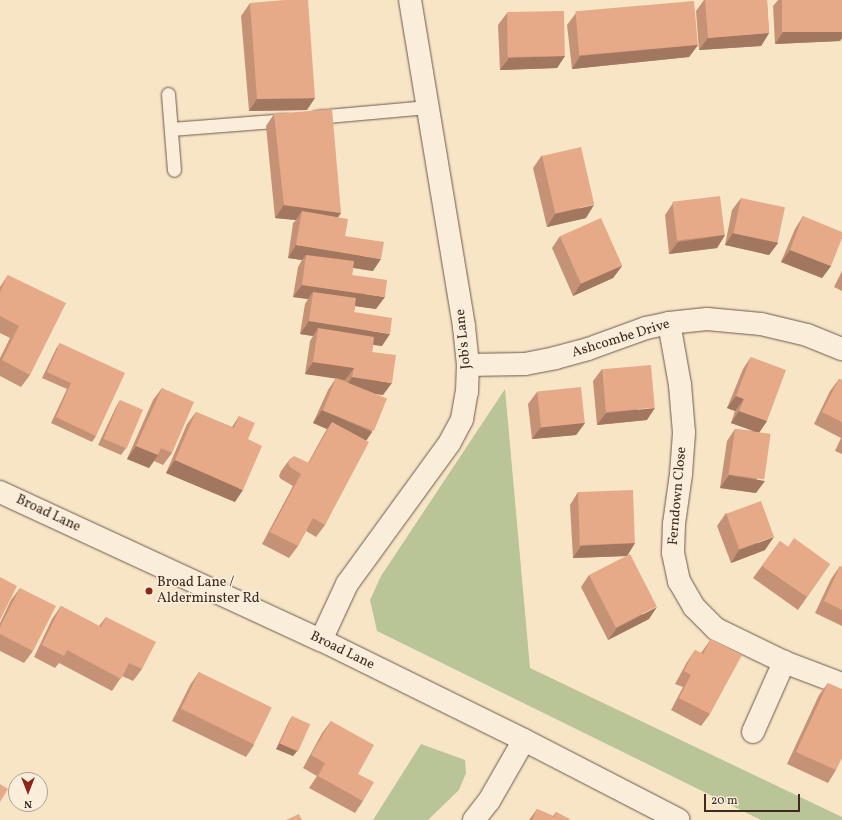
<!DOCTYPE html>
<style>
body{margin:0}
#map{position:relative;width:842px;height:820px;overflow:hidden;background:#f8e5c6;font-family:Vollkorn,serif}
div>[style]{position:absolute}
.green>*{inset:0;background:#bac597}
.roads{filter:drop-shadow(0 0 1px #6c594a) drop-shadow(0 0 1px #6c594a)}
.lane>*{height:13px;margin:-6.5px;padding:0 6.5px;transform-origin:6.5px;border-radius:6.5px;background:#faeeda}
.street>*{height:22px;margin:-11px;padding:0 11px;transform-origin:11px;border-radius:11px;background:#faeeda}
.secondary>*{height:22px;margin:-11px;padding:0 11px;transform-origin:11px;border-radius:11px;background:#faeeda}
.wall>*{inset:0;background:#c69276}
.shaded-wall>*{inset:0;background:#a17760}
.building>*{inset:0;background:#e6aa89;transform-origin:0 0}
.dots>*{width:11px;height:11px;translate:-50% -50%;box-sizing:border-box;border:2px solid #faeeda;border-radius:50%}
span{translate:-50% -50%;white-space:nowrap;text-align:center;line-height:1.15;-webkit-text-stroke:3.5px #faeeda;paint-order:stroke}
.street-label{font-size:14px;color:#3e2a21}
.poi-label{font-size:14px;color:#3e2a21}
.left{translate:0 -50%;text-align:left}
.north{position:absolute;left:8px;top:772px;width:40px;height:40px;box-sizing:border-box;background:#faeeda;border:1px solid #afa090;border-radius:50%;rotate:180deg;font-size:11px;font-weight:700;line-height:16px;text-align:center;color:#3e2a21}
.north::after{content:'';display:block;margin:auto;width:14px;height:18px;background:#8f2418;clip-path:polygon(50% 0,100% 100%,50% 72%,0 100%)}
.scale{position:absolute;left:704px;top:794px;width:96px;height:18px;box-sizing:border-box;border:2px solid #3e2a21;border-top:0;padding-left:5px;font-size:12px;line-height:14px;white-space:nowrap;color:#3e2a21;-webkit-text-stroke:3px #faeeda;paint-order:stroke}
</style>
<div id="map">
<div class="green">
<div style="clip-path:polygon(505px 389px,530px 668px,842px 817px,842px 820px,761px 820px,377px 631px,370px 600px,381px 576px)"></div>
<div style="clip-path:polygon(421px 744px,465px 760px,466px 773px,459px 790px,428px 820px,373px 820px)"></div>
</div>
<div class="roads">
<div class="lane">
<div style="left:168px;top:94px;width:76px;rotate:85.5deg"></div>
<div style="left:316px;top:117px;width:112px;rotate:-5.1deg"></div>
<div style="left:171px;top:129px;width:116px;rotate:-4.4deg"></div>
</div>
<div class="street">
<div style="left:669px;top:323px;width:63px;rotate:79.9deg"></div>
<div style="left:680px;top:385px;width:48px;rotate:85.2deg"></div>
<div style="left:684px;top:433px;width:41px;rotate:94.2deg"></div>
<div style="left:681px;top:474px;width:50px;rotate:98deg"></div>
<div style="left:674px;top:524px;width:29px;rotate:92deg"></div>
<div style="left:673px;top:553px;width:29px;rotate:78deg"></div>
<div style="left:679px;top:581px;width:30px;rotate:60deg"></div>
<div style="left:694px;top:607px;width:31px;rotate:45deg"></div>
<div style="left:716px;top:629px;width:76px;rotate:25.9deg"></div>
<div style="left:784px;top:662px;width:62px;rotate:20.8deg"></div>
<div style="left:468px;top:365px;width:57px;rotate:-1deg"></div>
<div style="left:525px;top:364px;width:31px;rotate:-11deg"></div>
<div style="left:555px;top:358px;width:34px;rotate:-15deg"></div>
<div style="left:588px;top:349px;width:62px;rotate:-19.9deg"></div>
<div style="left:646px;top:328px;width:24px;rotate:-12deg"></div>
<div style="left:669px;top:323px;width:38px;rotate:-6deg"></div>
<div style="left:707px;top:319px;width:54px;rotate:5.3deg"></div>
<div style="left:761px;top:324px;width:47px;rotate:13.4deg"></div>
<div style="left:807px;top:335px;width:38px;rotate:22deg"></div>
<div style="left:753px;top:732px;width:77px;rotate:-66.1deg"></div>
</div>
<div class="secondary">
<div style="left:0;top:492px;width:353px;rotate:24.8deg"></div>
<div style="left:321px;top:640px;width:226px;rotate:26.2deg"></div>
<div style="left:524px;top:740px;width:174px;rotate:27.3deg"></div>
<div style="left:321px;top:640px;width:62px;rotate:-65.1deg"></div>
<div style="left:347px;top:584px;width:175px;rotate:-54deg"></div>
<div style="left:450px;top:442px;width:26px;rotate:-62deg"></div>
<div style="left:462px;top:419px;width:27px;rotate:-80deg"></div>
<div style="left:467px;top:392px;width:27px;rotate:-88deg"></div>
<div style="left:468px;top:365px;width:39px;rotate:-96deg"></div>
<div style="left:464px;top:326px;width:330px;rotate:-99.4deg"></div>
<div style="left:474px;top:820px;width:24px;rotate:-52deg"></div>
<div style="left:489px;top:801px;width:70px;rotate:-60.2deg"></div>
</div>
</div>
<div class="wall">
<div style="clip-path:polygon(704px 0,767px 0,769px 33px,761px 46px,699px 50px,696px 11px)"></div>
<div style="clip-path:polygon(778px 0,842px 0,842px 38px,840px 41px,775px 44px,773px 6px)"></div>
<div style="clip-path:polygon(250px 3px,307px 110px,249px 111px,241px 16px)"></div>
<div style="clip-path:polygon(507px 13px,565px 56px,557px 68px,500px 70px,498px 25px)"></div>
<div style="clip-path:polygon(576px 13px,698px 45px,689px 57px,572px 69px,567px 25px)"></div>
<div style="clip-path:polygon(274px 114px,341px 213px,338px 217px,345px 236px,373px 271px,353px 268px,352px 275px,376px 309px,355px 306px,354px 312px,382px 346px,373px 345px,372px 352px,383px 395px,375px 394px,372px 432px,366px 440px,325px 525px,316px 537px,306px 531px,298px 546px,289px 558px,262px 544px,293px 486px,281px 479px,279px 476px,281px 471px,290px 459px,308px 463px,324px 434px,327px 429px,313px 423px,328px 390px,336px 378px,305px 374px,310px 341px,313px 336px,300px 334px,305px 304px,308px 299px,293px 297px,298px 267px,302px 260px,288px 258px,293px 223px,296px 220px,275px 218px,266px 126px)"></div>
<div style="clip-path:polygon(542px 155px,586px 218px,547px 227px,533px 168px)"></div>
<div style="clip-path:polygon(741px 198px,778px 243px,769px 255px,725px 245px,732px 210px)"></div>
<div style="clip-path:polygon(673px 203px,725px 235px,717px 248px,669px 254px,665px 215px)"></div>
<div style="clip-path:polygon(803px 216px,831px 266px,822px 278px,781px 262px,795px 229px)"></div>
<div style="clip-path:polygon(560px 236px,622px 266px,613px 278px,573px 296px,552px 248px)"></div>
<div style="clip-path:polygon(842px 271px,842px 291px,834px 287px)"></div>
<div style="clip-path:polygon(8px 275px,30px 375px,21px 387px,0 376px,0 358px,10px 338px,0 333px,0 287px)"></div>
<div style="clip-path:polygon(60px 343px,96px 436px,92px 442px,51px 423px,67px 389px,42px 378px,56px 349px)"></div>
<div style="clip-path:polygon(751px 357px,767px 421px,759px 432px,756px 493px,720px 488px,727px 441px,735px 429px,754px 431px,731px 423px,735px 411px,727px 408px,743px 369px)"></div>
<div style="clip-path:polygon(602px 369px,647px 420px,597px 425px,593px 381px)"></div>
<div style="clip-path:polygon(839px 379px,842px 380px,842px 454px,835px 451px,841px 438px,814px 424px,830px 391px)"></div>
<div style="clip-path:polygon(162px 388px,172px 453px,163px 465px,154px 461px,149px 468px,127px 459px,153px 400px)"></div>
<div style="clip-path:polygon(537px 392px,585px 423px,576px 435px,532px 439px,528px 404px)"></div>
<div style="clip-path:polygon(120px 400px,126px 448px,121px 455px,98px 445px,116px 407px)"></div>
<div style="clip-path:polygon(196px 412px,232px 427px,239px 416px,248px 439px,235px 502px,166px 473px,187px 424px)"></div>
<div style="clip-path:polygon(578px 492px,635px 543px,627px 556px,573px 558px,570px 505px)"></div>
<div style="clip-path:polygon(726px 513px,765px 550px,731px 563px,717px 526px)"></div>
<div style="clip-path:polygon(780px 541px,788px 547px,830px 564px,798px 610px,753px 578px)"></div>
<div style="clip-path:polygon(840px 566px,842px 567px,842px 626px,815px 613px,831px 579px)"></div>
<div style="clip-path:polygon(589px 575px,649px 619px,608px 640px,581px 587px)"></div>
<div style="clip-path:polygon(20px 588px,33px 651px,24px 663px,0 651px,0 623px,11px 600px)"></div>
<div style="clip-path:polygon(61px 606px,99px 626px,106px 617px,142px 669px,133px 681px,122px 676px,112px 691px,59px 663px,55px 668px,34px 657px,52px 619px)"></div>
<div style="clip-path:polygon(711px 639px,710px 714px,701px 726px,671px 710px,683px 687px,675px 684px,687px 662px,695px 650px,701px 653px)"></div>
<div style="clip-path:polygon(199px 672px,254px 745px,246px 757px,172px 721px,190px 685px)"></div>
<div style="clip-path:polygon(828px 683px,836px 770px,828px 783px,787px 764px,819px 695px)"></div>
<div style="clip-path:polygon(292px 716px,298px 750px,293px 756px,276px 749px,288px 723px)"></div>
<div style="clip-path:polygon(331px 721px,358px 774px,363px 801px,355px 813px,309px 788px,317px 776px,303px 768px,322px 733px)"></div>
<div style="clip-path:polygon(537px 809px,553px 816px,556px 812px,569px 820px,529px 820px)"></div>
</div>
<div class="shaded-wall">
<div style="clip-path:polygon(842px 29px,842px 38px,840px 41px,775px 44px,783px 32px)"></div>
<div style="clip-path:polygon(769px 33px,761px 46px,699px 50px,708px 38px)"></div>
<div style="clip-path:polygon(698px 45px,689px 57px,572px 69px,580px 56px)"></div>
<div style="clip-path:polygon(565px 56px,557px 68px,500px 70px,509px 58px)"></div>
<div style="clip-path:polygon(315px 98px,307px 110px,249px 111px,257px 99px)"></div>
<div style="clip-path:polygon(284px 205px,341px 213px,332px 225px,302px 211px,296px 220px,275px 218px)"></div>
<div style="clip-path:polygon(594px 205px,586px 218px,547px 227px,555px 214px)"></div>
<div style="clip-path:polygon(733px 233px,778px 243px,769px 255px,725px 245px)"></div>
<div style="clip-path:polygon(725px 235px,717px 248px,669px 254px,678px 242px)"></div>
<div style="clip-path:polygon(296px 245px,381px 259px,373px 271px,305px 260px,306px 255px,302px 260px,288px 258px)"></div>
<div style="clip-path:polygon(790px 250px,831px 266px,822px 278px,781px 262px)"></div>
<div style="clip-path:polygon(622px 266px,613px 278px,573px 296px,581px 283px)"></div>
<div style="clip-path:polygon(302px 285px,385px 297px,376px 309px,312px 300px,313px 292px,308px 299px,293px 297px)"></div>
<div style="clip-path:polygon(309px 321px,390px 334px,382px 346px,317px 336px,318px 328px,313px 336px,300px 334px)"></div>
<div style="clip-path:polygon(313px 362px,354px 368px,345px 380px,305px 374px)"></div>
<div style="clip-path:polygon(352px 377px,392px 383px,383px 395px,344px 389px)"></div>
<div style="clip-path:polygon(736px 396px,744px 399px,735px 411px,727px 408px)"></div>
<div style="clip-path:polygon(655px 408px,647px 420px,597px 425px,606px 413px)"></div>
<div style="clip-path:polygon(322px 410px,372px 432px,364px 444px,332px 422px,327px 429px,313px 423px)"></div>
<div style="clip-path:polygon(739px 411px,767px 421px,759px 433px,731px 423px)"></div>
<div style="clip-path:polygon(585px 423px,576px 435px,532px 439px,541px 427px)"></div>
<div style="clip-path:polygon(136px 446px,158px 455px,149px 468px,127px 459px)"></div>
<div style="clip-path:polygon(175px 460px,243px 490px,235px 502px,166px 473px)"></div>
<div style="clip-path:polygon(729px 475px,765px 481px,756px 493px,720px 488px)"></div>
<div style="clip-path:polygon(774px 537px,765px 550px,731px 563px,739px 550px)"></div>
<div style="clip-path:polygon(635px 543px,627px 556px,573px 558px,581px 546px)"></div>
<div style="clip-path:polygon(657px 607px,649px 619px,608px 640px,617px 628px)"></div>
<div style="clip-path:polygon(280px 743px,298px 750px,293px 756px,276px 749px)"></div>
</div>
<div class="building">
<div style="clip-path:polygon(285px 0,308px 0,315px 98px,257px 99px,250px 3px)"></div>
<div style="clip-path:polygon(705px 0,767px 0,769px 33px,708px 38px)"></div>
<div style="left:782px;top:0;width:60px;height:32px"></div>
<div style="left:694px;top:1px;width:44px;height:119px;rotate:85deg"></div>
<div style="left:564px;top:11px;width:45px;height:57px;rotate:89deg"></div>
<div style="clip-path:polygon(332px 109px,341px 213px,284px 205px,274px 114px)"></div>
<div style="left:581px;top:147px;width:59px;height:40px;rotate:77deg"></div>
<div style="left:720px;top:196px;width:39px;height:48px;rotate:83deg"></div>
<div style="left:741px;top:198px;width:45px;height:36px;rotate:12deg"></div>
<div style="clip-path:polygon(302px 211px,348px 219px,345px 236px,384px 242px,381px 259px,296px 245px)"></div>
<div style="clip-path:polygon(803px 216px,842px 232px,842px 238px,831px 266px,790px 250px)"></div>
<div style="left:601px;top:218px;width:52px;height:45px;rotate:66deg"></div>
<div style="clip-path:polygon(306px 255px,354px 261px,352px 275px,387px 280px,385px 297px,302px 285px)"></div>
<div style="clip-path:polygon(8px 275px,66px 303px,30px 375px,2px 360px,19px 326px,0 316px,0 292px)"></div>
<div style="clip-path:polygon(313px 292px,356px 298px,354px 312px,392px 318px,390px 334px,309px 321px)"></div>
<div style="clip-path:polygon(318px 328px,374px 337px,372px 352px,396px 355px,392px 383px,352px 377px,354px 368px,313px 362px)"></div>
<div style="clip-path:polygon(60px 343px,125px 373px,96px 436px,56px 417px,71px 383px,47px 372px)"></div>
<div style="clip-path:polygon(751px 357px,786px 370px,767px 421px,739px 411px,744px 399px,736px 396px)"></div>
<div style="left:651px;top:365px;width:43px;height:49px;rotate:85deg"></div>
<div style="left:336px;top:378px;width:55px;height:35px;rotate:22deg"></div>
<div style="clip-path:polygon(839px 379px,842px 380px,842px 422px,822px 412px)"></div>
<div style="left:581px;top:387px;width:36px;height:44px;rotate:84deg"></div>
<div style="clip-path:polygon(162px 388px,194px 402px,172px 453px,161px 448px,158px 455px,136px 446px)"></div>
<div style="left:120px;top:400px;width:25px;height:42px;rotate:23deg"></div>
<div style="clip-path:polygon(196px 412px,234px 428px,239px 416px,255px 423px,248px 439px,262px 446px,243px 490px,175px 460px)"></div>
<div style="clip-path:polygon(332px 422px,369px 442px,325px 525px,313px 518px,298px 546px,270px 532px,301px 474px,290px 467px,288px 463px,290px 459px,294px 456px,309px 463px)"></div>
<div style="left:735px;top:429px;width:36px;height:46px;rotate:8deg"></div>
<div style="left:633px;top:490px;width:53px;height:55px;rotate:88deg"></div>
<div style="left:761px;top:501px;width:38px;height:37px;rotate:70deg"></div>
<div style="clip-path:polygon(794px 538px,830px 564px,807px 597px,762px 566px,780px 541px,788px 547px)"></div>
<div style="left:630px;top:554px;width:59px;height:46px;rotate:63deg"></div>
<div style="clip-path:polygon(840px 566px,842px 567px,842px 610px,824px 601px)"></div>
<div style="clip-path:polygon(0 577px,17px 586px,0 620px)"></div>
<div style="clip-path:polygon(20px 588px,56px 606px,33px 651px,0 634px,0 627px)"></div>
<div style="clip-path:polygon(61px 606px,101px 627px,106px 617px,156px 642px,142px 669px,129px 663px,121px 679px,67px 650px,64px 656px,42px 645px)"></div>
<div style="clip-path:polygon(711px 639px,742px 655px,710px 714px,679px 698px,691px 675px,684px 671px,690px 659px,695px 650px,703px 654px)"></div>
<div style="left:199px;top:672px;width:81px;height:41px;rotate:26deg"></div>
<div style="clip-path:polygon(828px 683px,842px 689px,842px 758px,836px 770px,796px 752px)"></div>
<div style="left:292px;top:716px;width:20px;height:30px;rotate:24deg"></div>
<div style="clip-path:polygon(331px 721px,374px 745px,358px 774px,374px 782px,363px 801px,318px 776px,325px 763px,311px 755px)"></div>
<div style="clip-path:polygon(0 784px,8px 789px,0 802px)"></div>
<div style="clip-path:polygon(537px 809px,554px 817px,556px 812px,570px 819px,569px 820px,532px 820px)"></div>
<div style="clip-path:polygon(299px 814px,302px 820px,286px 820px)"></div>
</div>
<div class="dots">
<div style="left:149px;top:591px;background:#8f2418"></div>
</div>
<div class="street-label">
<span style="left:464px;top:339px;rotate:-96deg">Job's Lane</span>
<span style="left:621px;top:339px;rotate:-17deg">Ashcombe Drive</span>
<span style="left:678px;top:496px;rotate:-85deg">Ferndown Close</span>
<span style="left:48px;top:514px;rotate:25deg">Broad Lane</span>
<span style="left:342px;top:651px;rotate:26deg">Broad Lane</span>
</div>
<div class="poi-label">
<span class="left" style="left:157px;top:591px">Broad Lane /<br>Alderminster Rd</span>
</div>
<div class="north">N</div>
<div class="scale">20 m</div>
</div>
